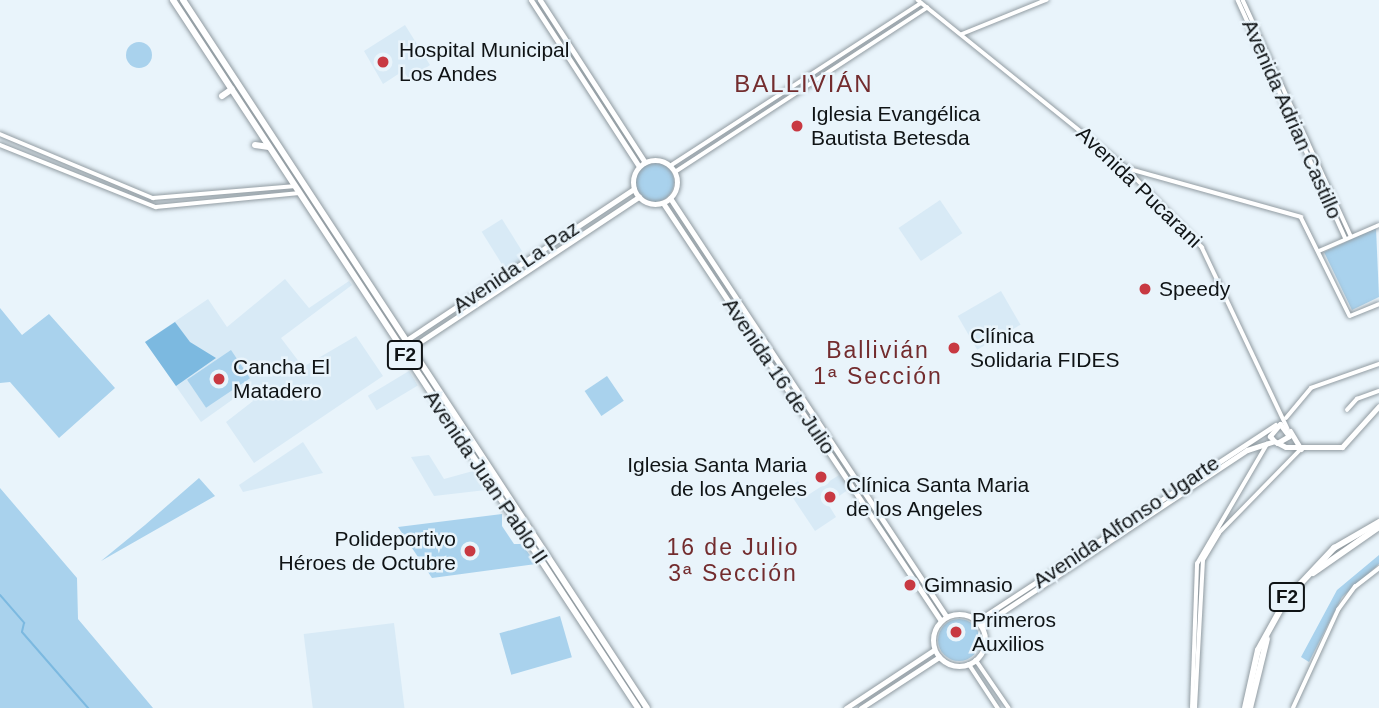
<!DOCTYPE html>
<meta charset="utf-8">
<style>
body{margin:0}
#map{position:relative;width:1379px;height:708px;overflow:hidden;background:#e9f4fb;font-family:Arial,sans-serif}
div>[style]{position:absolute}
.built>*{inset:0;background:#d8eaf6;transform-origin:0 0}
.green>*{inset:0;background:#a9d2ed;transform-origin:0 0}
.round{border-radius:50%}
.water>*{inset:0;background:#7cb9e0}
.stream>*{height:2px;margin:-1px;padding:0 1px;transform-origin:1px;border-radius:1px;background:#7cb9e0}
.roads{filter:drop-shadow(0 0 2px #919ba1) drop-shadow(0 0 2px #919ba1)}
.minor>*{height:3.5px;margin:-1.75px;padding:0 1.75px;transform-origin:1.75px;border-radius:1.75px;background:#fff}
.major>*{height:5px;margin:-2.5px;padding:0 2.5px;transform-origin:2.5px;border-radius:2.5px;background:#fff}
.major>.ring{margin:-2.5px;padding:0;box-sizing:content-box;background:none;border:5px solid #fff;border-radius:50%}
.highway>*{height:6px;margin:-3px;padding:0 3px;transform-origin:3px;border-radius:3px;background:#fff}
.dots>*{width:19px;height:19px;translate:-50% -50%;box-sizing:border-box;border:4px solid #e9f4fb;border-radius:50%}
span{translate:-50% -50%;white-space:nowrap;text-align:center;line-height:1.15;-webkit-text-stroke:5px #e9f4fb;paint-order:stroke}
.shield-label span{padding:2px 5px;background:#e9f4fb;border:2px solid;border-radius:5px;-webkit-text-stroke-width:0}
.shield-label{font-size:19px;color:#0f1315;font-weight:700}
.poi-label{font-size:21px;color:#0f1315}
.left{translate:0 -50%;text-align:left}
.right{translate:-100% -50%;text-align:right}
.street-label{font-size:21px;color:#0f1315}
.neighbourhood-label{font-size:23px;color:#732c2e;letter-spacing:2px}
.quarter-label{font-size:24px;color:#732c2e;letter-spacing:2px}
</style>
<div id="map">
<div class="built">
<div style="clip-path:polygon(405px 25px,430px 65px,409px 79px,403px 71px,383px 84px,364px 51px)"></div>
<div style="left:940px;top:200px;width:40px;height:50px;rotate:56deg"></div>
<div style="left:502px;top:219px;width:45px;height:24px;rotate:58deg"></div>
<div style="clip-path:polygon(285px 279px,309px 308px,349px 281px,352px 285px,281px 338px,303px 367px,356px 336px,383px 376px,254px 463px,226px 422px,253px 401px,246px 390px,201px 422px,145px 342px,208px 299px,227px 327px)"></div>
<div style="left:1001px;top:291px;width:39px;height:50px;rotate:60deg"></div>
<div style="left:409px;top:371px;width:17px;height:48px;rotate:59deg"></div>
<div style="clip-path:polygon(303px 442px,323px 473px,243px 492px,239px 485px)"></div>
<div style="clip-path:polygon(429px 455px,444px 479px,473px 471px,486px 490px,434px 496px,411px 457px)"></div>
<div style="clip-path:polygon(839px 475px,849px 489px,828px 504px,836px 517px,815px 531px,787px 489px,798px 481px,808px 495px)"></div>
<div style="left:394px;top:623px;width:86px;height:91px;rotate:83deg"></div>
</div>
<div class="green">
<div class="round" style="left:126px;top:42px;width:26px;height:26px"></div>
<div class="round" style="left:634px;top:162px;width:40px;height:40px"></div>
<div style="clip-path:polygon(1376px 228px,1379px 297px,1352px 310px,1324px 252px)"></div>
<div style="clip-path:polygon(0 308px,22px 335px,49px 314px,115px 388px,59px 438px,10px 382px,0 383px)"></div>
<div style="left:231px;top:350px;width:34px;height:53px;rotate:56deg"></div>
<div style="left:607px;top:376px;width:30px;height:27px;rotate:56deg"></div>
<div style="clip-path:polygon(199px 478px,215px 496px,101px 561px,145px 525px)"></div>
<div style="clip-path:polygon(0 488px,77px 578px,78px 619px,153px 708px,0 708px)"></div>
<div style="clip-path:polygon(502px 514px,502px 526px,514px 544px,522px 544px,536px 564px,432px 578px,398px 527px)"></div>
<div style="clip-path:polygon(1379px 555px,1379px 564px,1342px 597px,1309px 662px,1301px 657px,1337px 590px)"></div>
<div style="left:560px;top:616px;width:43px;height:63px;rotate:74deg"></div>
<div class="round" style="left:938px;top:619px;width:42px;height:42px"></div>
</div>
<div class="water">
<div style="clip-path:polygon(175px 322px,190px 342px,216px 358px,176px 386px,145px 342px)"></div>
</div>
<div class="stream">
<div style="left:0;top:595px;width:37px;rotate:49deg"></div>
<div style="left:24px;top:623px;width:9px;rotate:103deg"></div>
<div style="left:22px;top:632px;width:101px;rotate:49deg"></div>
</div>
<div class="roads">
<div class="minor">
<div style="left:918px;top:0;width:267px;rotate:38.9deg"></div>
<div style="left:1126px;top:168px;width:110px;rotate:46.1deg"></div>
<div style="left:1202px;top:247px;width:201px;rotate:64.7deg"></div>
<div style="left:1238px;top:0;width:262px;rotate:65.7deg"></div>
<div style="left:1243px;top:0;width:260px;rotate:65.4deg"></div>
<div style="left:962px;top:34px;width:91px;rotate:-22deg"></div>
<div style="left:0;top:134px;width:166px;rotate:22.7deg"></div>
<div style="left:153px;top:198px;width:143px;rotate:-4.8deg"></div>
<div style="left:0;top:145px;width:168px;rotate:21.7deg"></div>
<div style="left:156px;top:207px;width:144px;rotate:-5.6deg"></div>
<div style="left:670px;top:166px;width:299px;rotate:-33deg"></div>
<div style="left:1126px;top:168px;width:182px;rotate:15.6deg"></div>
<div style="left:1301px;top:217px;width:110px;rotate:63.7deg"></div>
<div style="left:1350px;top:316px;width:31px;rotate:-22deg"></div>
<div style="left:675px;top:172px;width:301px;rotate:-33.1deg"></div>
<div style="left:1319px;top:251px;width:65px;rotate:-23.4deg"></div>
<div style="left:1347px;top:410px;width:15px;rotate:-48deg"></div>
<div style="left:1357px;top:399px;width:23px;rotate:-20deg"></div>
<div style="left:1286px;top:418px;width:39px;rotate:-50deg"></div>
<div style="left:1311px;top:388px;width:72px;rotate:-19.4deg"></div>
<div style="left:976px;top:660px;width:58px;rotate:55.5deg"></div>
<div style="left:969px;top:664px;width:53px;rotate:56.6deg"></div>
<div style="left:1192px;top:708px;width:144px;rotate:-88deg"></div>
<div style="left:1197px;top:564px;width:139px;rotate:-59.7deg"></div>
<div style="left:1195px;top:708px;width:148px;rotate:-86.9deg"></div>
<div style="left:1203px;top:560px;width:31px;rotate:-59deg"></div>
<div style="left:1219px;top:533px;width:117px;rotate:-45.7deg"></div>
<div style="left:1293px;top:708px;width:108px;rotate:-65.3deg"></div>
<div style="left:1338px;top:610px;width:29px;rotate:-54deg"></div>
<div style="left:1355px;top:587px;width:31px;rotate:-38deg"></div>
</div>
<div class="major">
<div style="left:531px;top:0;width:198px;rotate:57deg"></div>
<div style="left:540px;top:0;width:193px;rotate:57.1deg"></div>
<div class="ring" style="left:633px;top:160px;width:39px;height:39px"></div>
<div style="left:670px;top:198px;width:501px;rotate:56.56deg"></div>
<div style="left:663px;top:203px;width:502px;rotate:56.37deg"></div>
<div style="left:399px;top:345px;width:282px;rotate:-33.6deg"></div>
<div style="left:409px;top:349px;width:276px;rotate:-33.5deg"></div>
<div style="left:1290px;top:431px;width:21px;rotate:59deg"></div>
<div style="left:1277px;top:443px;width:14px;rotate:-30deg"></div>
<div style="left:1289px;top:436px;width:15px;rotate:-127deg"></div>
<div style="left:1280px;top:424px;width:16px;rotate:130deg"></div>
<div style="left:1270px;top:436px;width:6px;rotate:51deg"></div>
<div style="left:1274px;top:441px;width:13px;rotate:27deg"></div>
<div style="left:1286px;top:447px;width:56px"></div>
<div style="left:1342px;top:447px;width:55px;rotate:-47.9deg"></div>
<div class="ring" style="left:933px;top:614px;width:47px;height:47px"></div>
<div style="left:977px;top:621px;width:357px;rotate:-33.3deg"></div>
<div style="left:981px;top:626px;width:319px;rotate:-33.5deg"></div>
<div style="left:1247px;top:450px;width:28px;rotate:-18deg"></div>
<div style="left:846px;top:708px;width:105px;rotate:-33.4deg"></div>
<div style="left:861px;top:708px;width:93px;rotate:-33.2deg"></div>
</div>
<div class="highway">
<div style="left:173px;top:0;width:847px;rotate:56.7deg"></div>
<div style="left:183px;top:0;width:846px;rotate:56.76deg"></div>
<div style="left:222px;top:96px;width:12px;rotate:-35deg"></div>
<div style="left:255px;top:145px;width:14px;rotate:8deg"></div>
<div style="left:1313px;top:573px;width:80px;rotate:-34.9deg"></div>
<div style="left:1245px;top:708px;width:59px;rotate:-77.4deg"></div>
<div style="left:1258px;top:650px;width:60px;rotate:-60.9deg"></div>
<div style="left:1287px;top:598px;width:69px;rotate:-46.8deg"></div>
<div style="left:1334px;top:548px;width:52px;rotate:-30deg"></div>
<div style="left:1250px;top:708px;width:71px;rotate:-76.2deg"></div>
</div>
</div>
<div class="dots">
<div style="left:383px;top:62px;background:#c83942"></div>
<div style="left:797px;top:126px;background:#c83942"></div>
<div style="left:1145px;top:289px;background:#c83942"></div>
<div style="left:954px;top:348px;background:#c83942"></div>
<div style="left:219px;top:379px;background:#c83942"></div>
<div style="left:821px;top:477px;background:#c83942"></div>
<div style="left:830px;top:497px;background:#c83942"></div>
<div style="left:470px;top:551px;background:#c83942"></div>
<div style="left:910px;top:585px;background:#c83942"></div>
<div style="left:956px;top:632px;background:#c83942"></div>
</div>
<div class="shield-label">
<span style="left:405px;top:355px">F2</span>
<span style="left:1287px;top:597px">F2</span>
</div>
<div class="poi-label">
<span class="left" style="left:399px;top:62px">Hospital Municipal<br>Los Andes</span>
<span class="left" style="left:811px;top:126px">Iglesia Evangélica<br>Bautista Betesda</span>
<span class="left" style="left:1159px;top:289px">Speedy</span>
<span class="left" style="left:970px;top:348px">Clínica<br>Solidaria FIDES</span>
<span class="left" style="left:233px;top:379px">Cancha El<br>Matadero</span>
<span class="right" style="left:807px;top:477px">Iglesia Santa Maria<br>de los Angeles</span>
<span class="left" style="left:846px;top:497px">Clínica Santa Maria<br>de los Angeles</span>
<span class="right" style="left:456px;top:551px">Polideportivo<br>Héroes de Octubre</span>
<span class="left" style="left:924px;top:585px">Gimnasio</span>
<span class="left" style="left:972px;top:632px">Primeros<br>Auxilios</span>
</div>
<div class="street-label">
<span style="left:1292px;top:119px;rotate:66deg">Avenida Adrian Castillo</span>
<span style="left:1139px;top:187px;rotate:44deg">Avenida Pucarani</span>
<span style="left:516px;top:267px;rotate:-34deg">Avenida La Paz</span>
<span style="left:779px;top:376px;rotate:56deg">Avenida 16 de Julio</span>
<span style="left:486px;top:477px;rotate:56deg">Avenida Juan Pablo II</span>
<span style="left:1126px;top:522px;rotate:-34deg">Avenida Alfonso Ugarte</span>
</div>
<div class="neighbourhood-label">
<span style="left:878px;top:363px">Ballivián<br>1ª Sección</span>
<span style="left:733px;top:560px">16 de Julio<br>3ª Sección</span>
</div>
<div class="quarter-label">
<span style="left:804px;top:84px">BALLIVIÁN</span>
</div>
</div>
